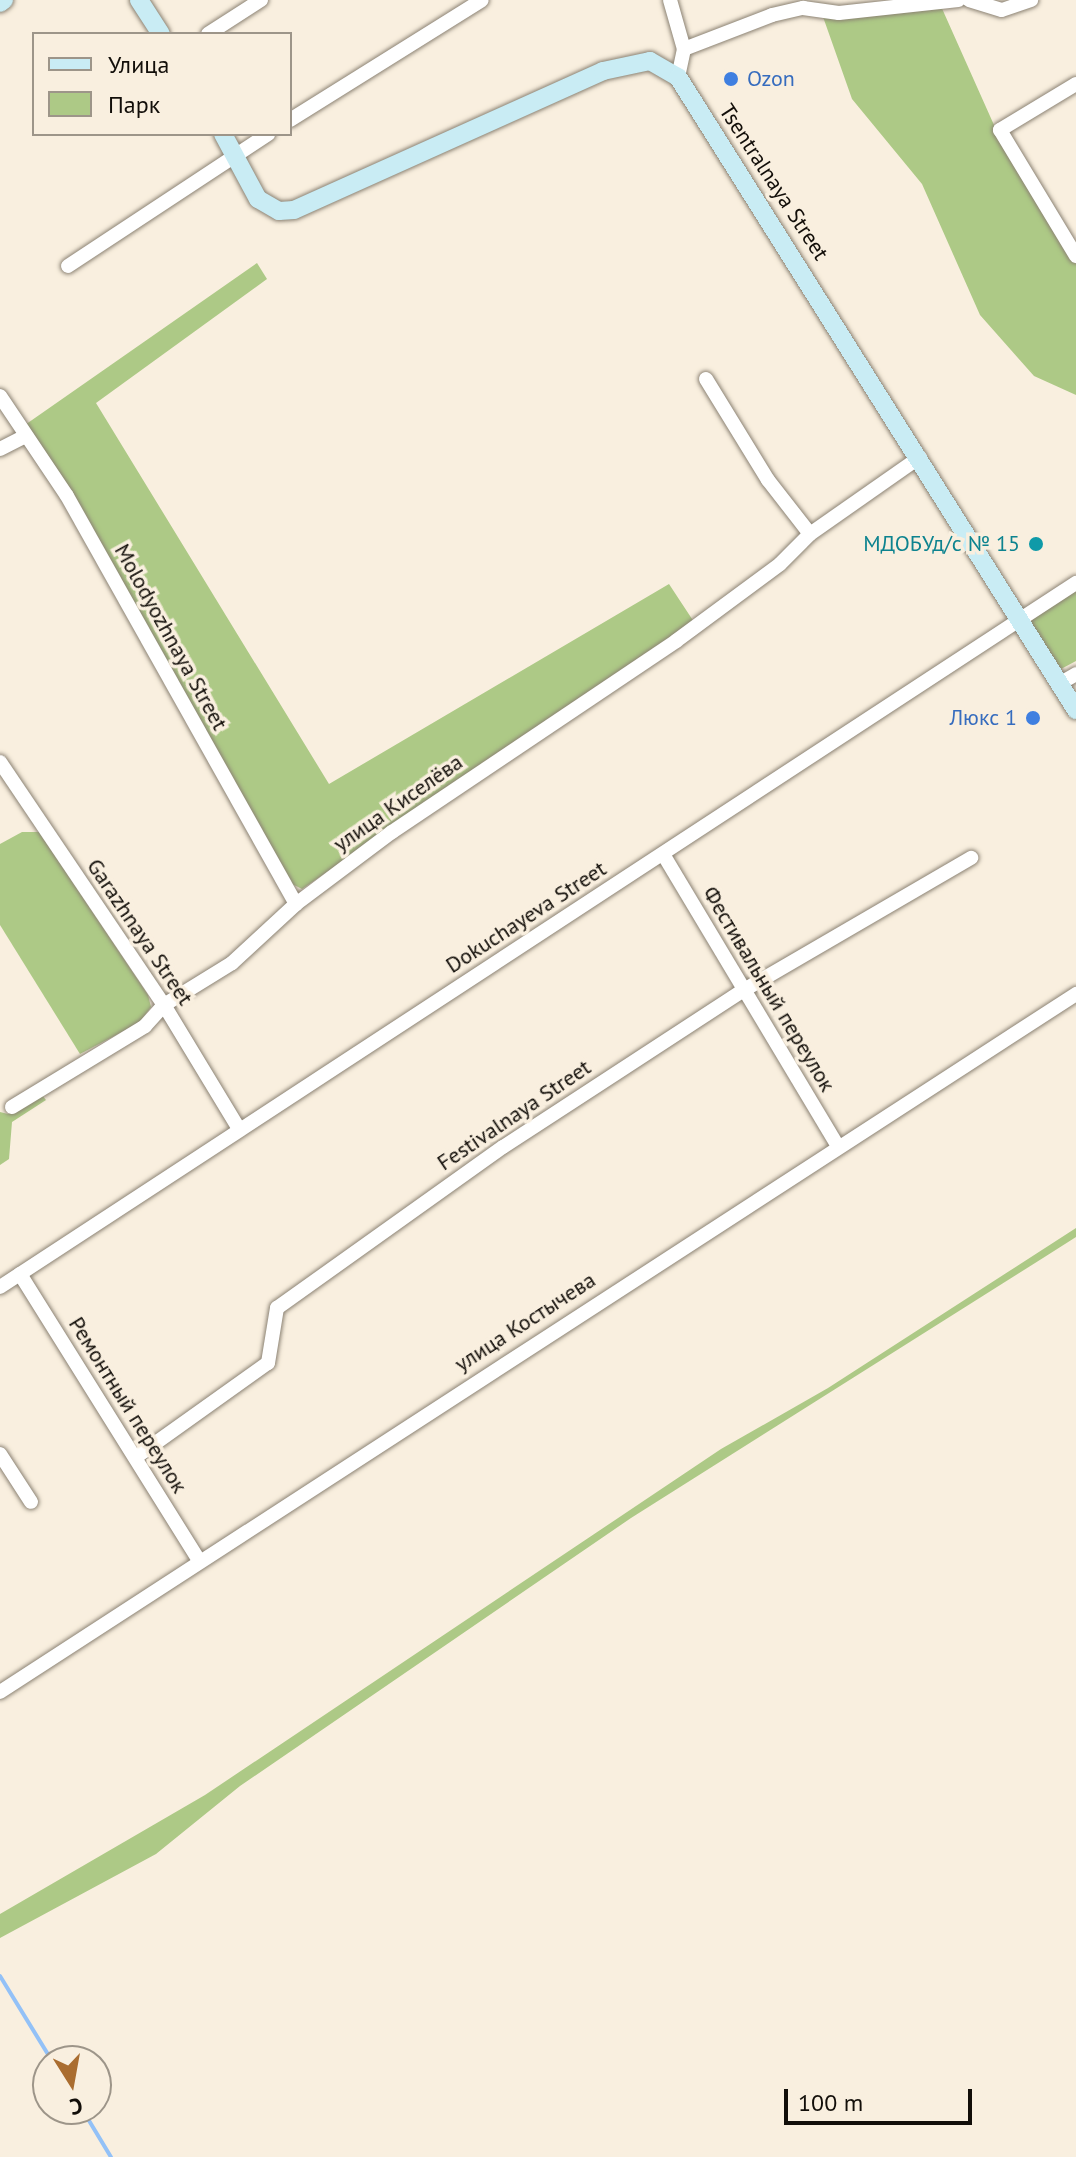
<!DOCTYPE html>
<meta charset="utf-8">
<style>
body{margin:0}
#map{position:relative;width:1076px;height:2157px;overflow:hidden;background:#f9efdf;font-family:"PT Sans",sans-serif}
div>[style]{position:absolute}
.green>*{inset:0;background:#adc986}
.stream>*{height:4px;margin:-2px;padding:0 2px;transform-origin:2px;border-radius:2px;background:#93c1f7}
.roads{filter:drop-shadow(0 0 2px #8b8273) drop-shadow(0 0 2px #8b8273)}
.street>*{height:14px;margin:-7px;padding:0 7px;transform-origin:7px;border-radius:7px;background:#fff}
.secondary>*{height:18px;margin:-9px;padding:0 9px;transform-origin:9px;border-radius:9px;background:#c9ecf4}
.dots>*{width:22px;height:22px;translate:-50% -50%;box-sizing:border-box;border:4px solid #f9efdf;border-radius:50%}
span{translate:-50% -50%;white-space:nowrap;text-align:center;line-height:1.15;-webkit-text-stroke:7px #f9efdf;paint-order:stroke}
.shop-label{font-size:22px;color:#366cbe}
.left{translate:0 -50%;text-align:left}
.right{translate:-100% -50%;text-align:right}
.street-label{font-size:22px;color:#120e09}
.culture-label{font-size:22px;color:#0d838f}
.legend{position:absolute;left:32px;top:32px;width:260px;height:104px;box-sizing:border-box;background:#f9efdf;border:2px solid #9d9589;margin:0;padding:10px 14px;list-style:none;font-size:24px;color:#120e09}
.legend li{display:flex;align-items:center;gap:16px;height:40px}
.legend b{width:40px;border:2px solid #9d9589}
.north{position:absolute;left:32px;top:2045px;width:80px;height:80px;box-sizing:border-box;background:#f9efdf;border:2px solid #9d9589;border-radius:50%;rotate:169deg;font-size:22px;font-weight:700;line-height:32px;text-align:center;color:#120e09}
.north::after{content:'';display:block;margin:auto;width:28px;height:36px;background:#aa6d30;clip-path:polygon(50% 0,100% 100%,50% 72%,0 100%)}
.scale{position:absolute;left:784px;top:2089px;width:188px;height:36px;box-sizing:border-box;border:4px solid #120e09;border-top:0;padding-left:10px;font-size:24px;line-height:28px;white-space:nowrap;color:#120e09;-webkit-text-stroke:6px #f9efdf;paint-order:stroke}
</style>
<div id="map">
<div class="green">
<div style="clip-path:polygon(940px 4px,998px 134px,1076px 264px,1076px 395px,1034px 376px,980px 315px,922px 184px,852px 99px,822px 14px)"></div>
<div style="clip-path:polygon(257px 263px,267px 279px,96px 403px,329px 784px,669px 584px,694px 622px,302px 889px,290px 883px,22px 427px)"></div>
<div style="clip-path:polygon(1076px 591px,1076px 661px,1061px 669px,1027px 619px)"></div>
<div style="clip-path:polygon(22px 832px,39px 832px,148px 995px,151px 1007px,139px 1023px,80px 1054px,0 925px,0 844px)"></div>
<div style="clip-path:polygon(41px 1094px,46px 1100px,12px 1122px,9px 1159px,0 1165px,0 1112px,8px 1114px)"></div>
<div style="clip-path:polygon(1076px 1228px,1076px 1237px,1043px 1258px,631px 1518px,240px 1786px,156px 1854px,0 1938px,0 1914px,205px 1795px,721px 1449px,828px 1388px)"></div>
</div>
<div class="stream">
<div style="left:0;top:1976px;width:100px;rotate:58.5deg"></div>
<div style="left:82px;top:2109px;width:56px;rotate:58.9deg"></div>
</div>
<div class="roads">
<div class="street">
<div style="left:670px;top:0;width:51px;rotate:74.1deg"></div>
<div style="left:684px;top:49px;width:29px;rotate:102deg"></div>
<div style="left:969px;top:0;width:34px;rotate:17deg"></div>
<div style="left:1002px;top:10px;width:31px;rotate:-19deg"></div>
<div style="left:208px;top:34px;width:63px;rotate:-32.7deg"></div>
<div style="left:684px;top:49px;width:94px;rotate:-21.1deg"></div>
<div style="left:772px;top:15px;width:32px;rotate:-13deg"></div>
<div style="left:803px;top:8px;width:36px;rotate:8deg"></div>
<div style="left:839px;top:13px;width:120px;rotate:-6.2deg"></div>
<div style="left:1076px;top:84px;width:89px;rotate:148.8deg"></div>
<div style="left:1000px;top:130px;width:147px;rotate:58.9deg"></div>
<div style="left:290px;top:120px;width:226px;rotate:-32deg"></div>
<div style="left:68px;top:266px;width:240px;rotate:-33.4deg"></div>
<div style="left:706px;top:379px;width:119px;rotate:58.5deg"></div>
<div style="left:768px;top:480px;width:68px;rotate:52.1deg"></div>
<div style="left:0;top:396px;width:120px;rotate:56.2deg"></div>
<div style="left:67px;top:496px;width:468px;rotate:60.7deg"></div>
<div style="left:0;top:449px;width:27px;rotate:-27deg"></div>
<div style="left:1059px;top:684px;width:20px;rotate:-30deg"></div>
<div style="left:0;top:762px;width:293px;rotate:56deg"></div>
<div style="left:164px;top:1005px;width:145px;rotate:58.8deg"></div>
<div style="left:663px;top:854px;width:340px;rotate:59.1deg"></div>
<div style="left:12px;top:1107px;width:156px;rotate:-31.3deg"></div>
<div style="left:145px;top:1026px;width:28px;rotate:-48deg"></div>
<div style="left:164px;top:1005px;width:80px;rotate:-31.7deg"></div>
<div style="left:232px;top:963px;width:87px;rotate:-42.7deg"></div>
<div style="left:296px;top:904px;width:120px;rotate:-36.9deg"></div>
<div style="left:392px;top:832px;width:342px;rotate:-33.9deg"></div>
<div style="left:676px;top:641px;width:129px;rotate:-36.5deg"></div>
<div style="left:780px;top:564px;width:42px;rotate:-45deg"></div>
<div style="left:810px;top:534px;width:134px;rotate:-35deg"></div>
<div style="left:20px;top:1274px;width:337px;rotate:58deg"></div>
<div style="left:0;top:1287px;width:1286px;rotate:-33.2deg"></div>
<div style="left:0;top:1454px;width:57px;rotate:57.1deg"></div>
<div style="left:136px;top:1457px;width:162px;rotate:-35.5deg"></div>
<div style="left:268px;top:1363px;width:56px;rotate:-80.7deg"></div>
<div style="left:277px;top:1308px;width:277px;rotate:-35.5deg"></div>
<div style="left:503px;top:1147px;width:288px;rotate:-33.1deg"></div>
<div style="left:744px;top:990px;width:263px;rotate:-30.2deg"></div>
<div style="left:0;top:1692px;width:1283px;rotate:-32.97deg"></div>
</div>
<div class="secondary">
<div style="left:139px;top:0;width:40px;rotate:57.1deg"></div>
<div style="left:0;top:3px;width:5px;rotate:-37deg"></div>
<div style="left:223px;top:134px;width:74px;rotate:61.7deg"></div>
<div style="left:258px;top:199px;width:24px;rotate:30deg"></div>
<div style="left:279px;top:211px;width:15px;rotate:-4deg"></div>
<div style="left:294px;top:210px;width:339px;rotate:-24.2deg"></div>
<div style="left:603px;top:71px;width:48px;rotate:-12deg"></div>
<div style="left:650px;top:61px;width:32px;rotate:30deg"></div>
<div style="left:678px;top:77px;width:748px;rotate:57.84deg"></div>
</div>
</div>
<div class="dots">
<div style="left:731px;top:79px;background:#3f7fe0"></div>
<div style="left:1036px;top:544px;background:#0f9aa8"></div>
<div style="left:1033px;top:718px;background:#3f7fe0"></div>
</div>
<div class="shop-label">
<span class="left" style="left:747px;top:79px">Ozon</span>
<span class="right" style="left:1017px;top:718px">Люкс 1</span>
</div>
<div class="street-label">
<span style="left:774px;top:182px;rotate:57deg">Tsentralnaya Street</span>
<span style="left:171px;top:637px;rotate:61deg">Molodyozhnaya Street</span>
<span style="left:398px;top:803px;rotate:-35deg">улица Киселёва</span>
<span style="left:526px;top:917px;rotate:-33deg">Dokuchayeva Street</span>
<span style="left:140px;top:932px;rotate:56deg">Garazhnaya Street</span>
<span style="left:769px;top:989px;rotate:59deg">Фестивальный переулок</span>
<span style="left:514px;top:1115px;rotate:-34deg">Festivalnaya Street</span>
<span style="left:525px;top:1322px;rotate:-33deg">улица Костычева</span>
<span style="left:128px;top:1405px;rotate:58deg">Ремонтный переулок</span>
</div>
<div class="culture-label">
<span class="right" style="left:1020px;top:544px">МДОБУд/с № 15</span>
</div>
<ul class="legend">
<li><b style="height:10px;background:#c9ecf4"></b>Улица</li>
<li><b style="height:22px;background:#adc986"></b>Парк</li>
</ul>
<div class="north">С</div>
<div class="scale">100 m</div>
</div>
